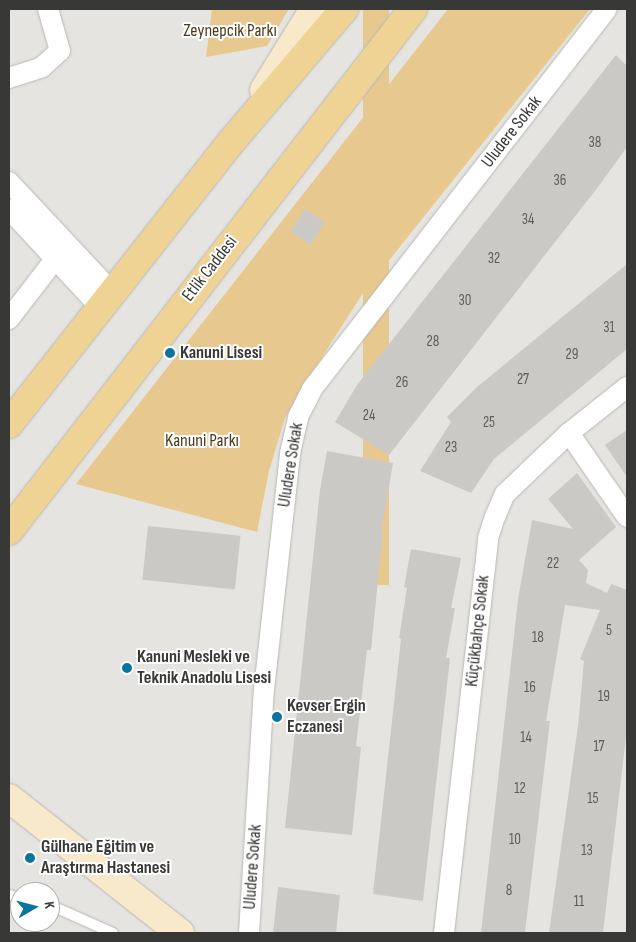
<!DOCTYPE html>
<meta charset="utf-8">
<style>
body{margin:0}
#map{position:relative;width:636px;height:942px;overflow:hidden;background:#e6e4e0;font-family:"Sofia Sans Condensed",sans-serif}
div>[style]{position:absolute}
.green>*{inset:0;background:#e7c990;transform-origin:0 0}
.building>*{inset:0;background:#cbc9c5;transform-origin:0 0}
.roads{filter:drop-shadow(0 0 1px #b9b7b3) drop-shadow(0 0 1px #b9b7b3)}
.service>*{height:10px;margin:-5px;padding:0 5px;transform-origin:5px;border-radius:5px;background:#fff}
.minor>*{height:20px;margin:-10px;padding:0 10px;transform-origin:10px;border-radius:10px;background:#fff}
.secondary>*{height:28px;margin:-14px;padding:0 14px;transform-origin:14px;border-radius:14px;background:#f7e9ca}
.primary>*{height:28px;margin:-14px;padding:0 14px;transform-origin:14px;border-radius:14px;background:#efd395}
.dots>*{width:14px;height:14px;translate:-50% -50%;box-sizing:border-box;border:2px solid #fff;border-radius:50%}
span{translate:-50% -50%;white-space:nowrap;text-align:center;line-height:1.15;-webkit-text-stroke:4px #fff;paint-order:stroke}
.number-label{font-size:15px;color:#5d5c5a}
.number-label span{-webkit-text-stroke-width:0}
.park-label{font-size:18px;color:#4b3b1a}
.street-label{font-size:18px;color:#383836}
.poi-label{font-size:18px;color:#383836;font-weight:700}
.left{translate:0 -50%;text-align:left}
.frame{position:absolute;inset:0;border:10px solid #383836;pointer-events:none}
.north{position:absolute;left:10px;top:882px;width:50px;height:50px;box-sizing:border-box;background:#fff;border:1px solid #afafaf;border-radius:50%;rotate:82deg;font-size:14px;font-weight:700;line-height:20px;text-align:center;color:#383836}
.north::after{content:'';display:block;margin:auto;width:18px;height:22px;background:#0a74a0;clip-path:polygon(50% 0,100% 100%,50% 72%,0 100%)}
</style>
<div id="map">
<div class="green">
<div style="clip-path:polygon(212px 9px,289px 9px,267px 46px,206px 57px)"></div>
<div style="left:363px;top:9px;width:26px;height:576px"></div>
<div style="clip-path:polygon(448px 9px,590px 9px,363px 293px,315px 368px,285px 418px,269px 471px,257px 532px,76px 484px)"></div>
</div>
<div class="building">
<div style="clip-path:polygon(616px 55px,627px 66px,627px 147px,598px 187px,389px 455px,335px 422px,357px 385px,389px 344px)"></div>
<div style="left:305px;top:209px;width:24px;height:27px;rotate:33deg"></div>
<div style="clip-path:polygon(627px 264px,627px 349px,494px 459px,471px 493px,420px 471px,451px 422px,447px 417px,477px 387px)"></div>
<div style="clip-path:polygon(627px 430px,627px 477px,605px 445px)"></div>
<div style="clip-path:polygon(327px 451px,393px 463px,381px 533px,383px 530px,371px 650px,367px 650px,356px 746px,361px 747px,352px 835px,285px 828px,320px 490px)"></div>
<div style="clip-path:polygon(577px 473px,616px 527px,579px 560px,588px 570px,586px 583px,607px 593px,611px 584px,627px 590px,627px 728px,603px 933px,549px 933px,578px 726px,584px 661px,580px 659px,600px 610px,565px 605px,546px 721px,550px 721px,549px 729px,525px 933px,481px 933px,518px 599px,532px 520px,573px 529px,548px 499px)"></div>
<div style="left:148px;top:526px;width:93px;height:54px;rotate:6deg"></div>
<div style="clip-path:polygon(411px 549px,461px 558px,451px 608px,455px 608px,446px 658px,450px 658px,423px 901px,373px 894px,401px 639px,399px 638px,407px 588px,404px 587px)"></div>
<div style="clip-path:polygon(278px 887px,340px 895px,336px 933px,273px 933px)"></div>
</div>
<div class="roads">
<div class="service">
<div style="left:9px;top:895px;width:11px;rotate:15deg"></div>
<div style="left:50px;top:905px;width:69px;rotate:24deg"></div>
</div>
<div class="minor">
<div style="left:9px;top:78px;width:35px;rotate:-18deg"></div>
<div style="left:42px;top:67px;width:24px;rotate:-42deg"></div>
<div style="left:60px;top:51px;width:44px;rotate:-105.9deg"></div>
<div style="left:9px;top:182px;width:151px;rotate:46.9deg"></div>
<div style="left:9px;top:209px;width:134px;rotate:47.1deg"></div>
<div style="left:9px;top:319px;width:77px;rotate:-52.4deg"></div>
<div style="left:569px;top:433px;width:102px;rotate:55.4deg"></div>
<div style="left:249px;top:933px;width:243px;rotate:-86.5deg"></div>
<div style="left:264px;top:690px;width:238px;rotate:-83.7deg"></div>
<div style="left:290px;top:453px;width:37px;rotate:-77deg"></div>
<div style="left:298px;top:417px;width:31px;rotate:-63deg"></div>
<div style="left:312px;top:389px;width:481px;rotate:-52.2deg"></div>
<div style="left:444px;top:933px;width:397px;rotate:-83.6deg"></div>
<div style="left:488px;top:538px;width:22px;rotate:-72deg"></div>
<div style="left:495px;top:517px;width:25px;rotate:-67deg"></div>
<div style="left:505px;top:494px;width:88px;rotate:-43.6deg"></div>
<div style="left:569px;top:433px;width:74px;rotate:-38.4deg"></div>
</div>
<div class="secondary">
<div style="left:264px;top:90px;width:95px;rotate:-58.3deg"></div>
<div style="left:9px;top:798px;width:218px;rotate:38.3deg"></div>
</div>
<div class="primary">
<div style="left:9px;top:424px;width:359px;rotate:-51.8deg"></div>
<div style="left:231px;top:142px;width:175px;rotate:-49.6deg"></div>
<div style="left:9px;top:531px;width:660px;rotate:-52.26deg"></div>
</div>
</div>
<div class="dots">
<div style="left:170px;top:353px;background:#0a74a0"></div>
<div style="left:127px;top:668px;background:#0a74a0"></div>
<div style="left:277px;top:717px;background:#0a74a0"></div>
<div style="left:30px;top:858px;background:#0a74a0"></div>
</div>
<div class="number-label">
<span style="left:595px;top:143px">38</span>
<span style="left:560px;top:181px">36</span>
<span style="left:528px;top:220px">34</span>
<span style="left:494px;top:259px">32</span>
<span style="left:465px;top:301px">30</span>
<span style="left:609px;top:328px">31</span>
<span style="left:433px;top:342px">28</span>
<span style="left:572px;top:355px">29</span>
<span style="left:523px;top:380px">27</span>
<span style="left:402px;top:383px">26</span>
<span style="left:369px;top:416px">24</span>
<span style="left:489px;top:423px">25</span>
<span style="left:451px;top:448px">23</span>
<span style="left:553px;top:564px">22</span>
<span style="left:609px;top:631px">5</span>
<span style="left:538px;top:638px">18</span>
<span style="left:530px;top:688px">16</span>
<span style="left:604px;top:697px">19</span>
<span style="left:526px;top:738px">14</span>
<span style="left:599px;top:747px">17</span>
<span style="left:520px;top:789px">12</span>
<span style="left:593px;top:799px">15</span>
<span style="left:515px;top:840px">10</span>
<span style="left:587px;top:851px">13</span>
<span style="left:509px;top:891px">8</span>
<span style="left:579px;top:902px">11</span>
</div>
<div class="park-label">
<span style="left:230px;top:31px">Zeynepcik Parkı</span>
<span style="left:202px;top:441px">Kanuni Parkı</span>
</div>
<div class="street-label">
<span style="left:512px;top:132px;rotate:-52deg">Uludere Sokak</span>
<span style="left:210px;top:269px;rotate:-52deg">Etlik Caddesi</span>
<span style="left:291px;top:465px;rotate:-81deg">Uludere Sokak</span>
<span style="left:478px;top:631px;rotate:-84deg">Küçükbahçe Sokak</span>
<span style="left:253px;top:867px;rotate:-86deg">Uludere Sokak</span>
</div>
<div class="poi-label">
<span class="left" style="left:180px;top:353px">Kanuni Lisesi</span>
<span class="left" style="left:137px;top:668px">Kanuni Mesleki ve<br>Teknik Anadolu Lisesi</span>
<span class="left" style="left:287px;top:717px">Kevser Ergin<br>Eczanesi</span>
<span class="left" style="left:41px;top:858px">Gülhane Eğitim ve<br>Araştırma Hastanesi</span>
</div>
<div class="frame"></div>
<div class="north">K</div>
</div>
